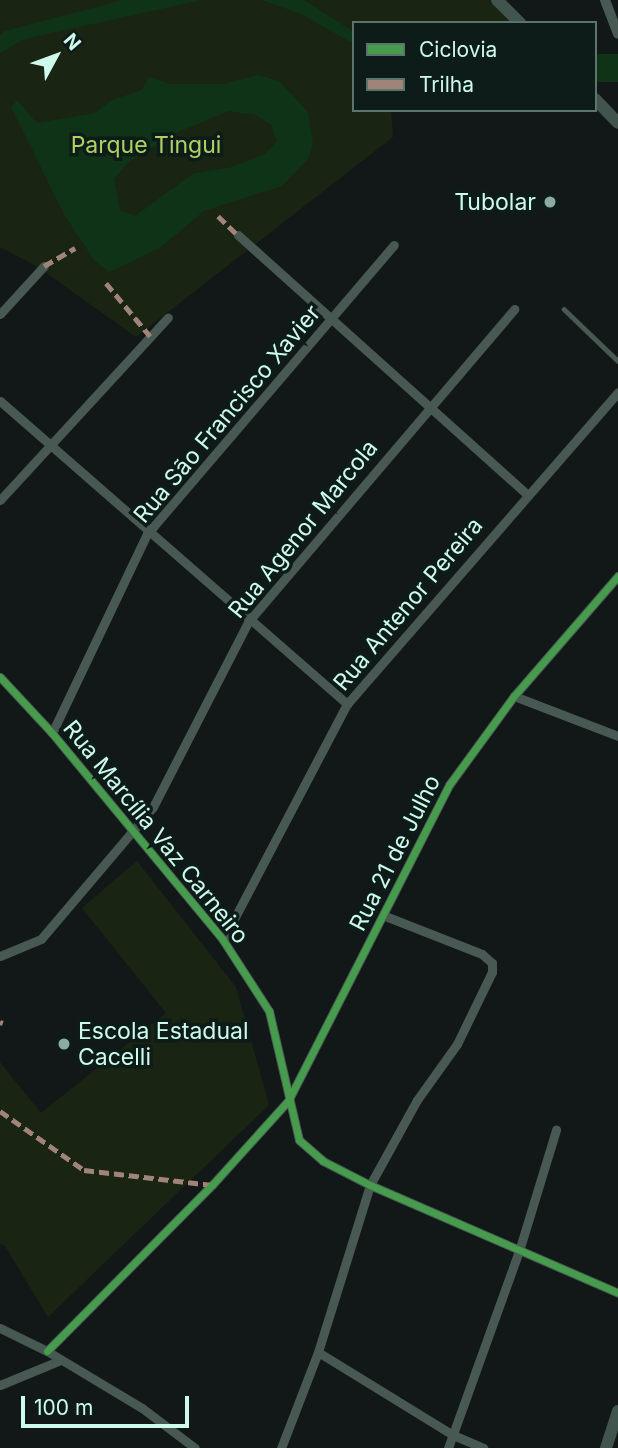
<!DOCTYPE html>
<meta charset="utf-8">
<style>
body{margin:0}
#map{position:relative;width:618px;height:1448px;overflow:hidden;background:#121817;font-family:Inter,sans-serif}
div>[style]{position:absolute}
.green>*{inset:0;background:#1a2413}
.water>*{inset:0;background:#0e3316;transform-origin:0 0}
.service>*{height:4.5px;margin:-2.25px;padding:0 2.25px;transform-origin:2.25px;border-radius:2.25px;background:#475952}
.minor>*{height:9px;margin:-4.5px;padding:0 4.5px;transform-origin:4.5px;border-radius:4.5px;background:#475952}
.tertiary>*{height:10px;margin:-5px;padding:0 5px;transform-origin:5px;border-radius:5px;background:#475952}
.secondary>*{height:12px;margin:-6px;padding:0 6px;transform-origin:6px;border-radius:6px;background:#41544d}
.quiet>*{height:5px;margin-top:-2.5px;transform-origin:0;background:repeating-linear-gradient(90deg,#a18479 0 10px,transparent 0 15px)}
.cycleway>*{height:7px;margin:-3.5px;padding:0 3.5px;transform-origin:3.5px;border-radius:3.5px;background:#469c4c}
.dots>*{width:19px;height:19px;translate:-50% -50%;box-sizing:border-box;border:4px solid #0e1c19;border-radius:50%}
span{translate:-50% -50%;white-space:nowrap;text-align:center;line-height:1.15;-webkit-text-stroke:7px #0e1c19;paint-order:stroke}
.park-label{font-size:23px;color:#add163}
.poi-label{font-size:23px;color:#cefaec}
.right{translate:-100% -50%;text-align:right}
.left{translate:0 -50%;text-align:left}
.street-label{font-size:23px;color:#cefaec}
.legend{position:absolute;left:352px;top:21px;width:245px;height:91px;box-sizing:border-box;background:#0e1c19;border:2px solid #5b756d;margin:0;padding:9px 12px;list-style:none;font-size:21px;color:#cefaec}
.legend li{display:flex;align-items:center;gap:14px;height:35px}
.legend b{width:35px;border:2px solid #5b756d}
.north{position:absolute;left:21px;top:21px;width:70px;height:70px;-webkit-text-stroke:5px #0e1c19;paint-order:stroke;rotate:49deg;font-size:19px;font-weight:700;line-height:28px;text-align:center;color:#cefaec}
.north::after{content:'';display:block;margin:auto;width:24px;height:32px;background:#cefaec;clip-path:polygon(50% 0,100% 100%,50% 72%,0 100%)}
.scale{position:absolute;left:21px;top:1396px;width:168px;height:32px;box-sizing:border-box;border:4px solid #cefaec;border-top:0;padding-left:9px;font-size:21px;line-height:24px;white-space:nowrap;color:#cefaec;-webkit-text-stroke:5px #0e1c19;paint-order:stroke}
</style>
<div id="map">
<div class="green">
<div style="clip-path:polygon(0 0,494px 0,516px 23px,354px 23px,354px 110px,391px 110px,393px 137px,136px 337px,38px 267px,0 247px)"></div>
<div style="clip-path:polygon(137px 861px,236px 987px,269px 1105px,48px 1317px,5px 1246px,0 1244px,0 1062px,41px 1113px,166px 1013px,82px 908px)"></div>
</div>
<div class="water">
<div style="clip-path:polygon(123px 0,202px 0,24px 39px,0 53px,0 36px,5px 31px)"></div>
<div style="clip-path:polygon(262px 0,304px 0,354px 32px,354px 44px,301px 14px)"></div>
<div style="left:618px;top:54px;width:28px;height:23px;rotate:90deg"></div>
<div style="clip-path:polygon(evenodd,258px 75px,279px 81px,308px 112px,313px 144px,308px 159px,282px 186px,204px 211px,160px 248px,109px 272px,94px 260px,65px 216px,11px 107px,17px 100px,37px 123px,95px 113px,112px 100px,142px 90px,149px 77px,170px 84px,223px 84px,258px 75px,229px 111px,256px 115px,271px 125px,277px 141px,265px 154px,228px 168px,194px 173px,135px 216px,120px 210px,114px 179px,129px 162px,176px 133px,229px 111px)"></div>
</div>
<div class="service">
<div style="left:564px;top:309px;width:75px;rotate:43.9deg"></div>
</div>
<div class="minor">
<div style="left:238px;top:235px;width:388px;rotate:41.9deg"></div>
<div style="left:0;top:314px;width:65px;rotate:-47.5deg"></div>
<div style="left:0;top:401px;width:461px;rotate:41.1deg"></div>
<div style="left:0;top:500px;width:248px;rotate:-47.4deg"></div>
<div style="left:0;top:677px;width:76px;rotate:47.1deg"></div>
<div style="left:52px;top:733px;width:268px;rotate:50.4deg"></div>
<div style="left:223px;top:940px;width:85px;rotate:57.1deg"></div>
<div style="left:269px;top:1011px;width:132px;rotate:76.9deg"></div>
<div style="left:299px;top:1140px;width:32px;rotate:41deg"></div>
<div style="left:323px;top:1161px;width:53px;rotate:27.1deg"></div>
<div style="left:370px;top:1185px;width:270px;rotate:23.5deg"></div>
<div style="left:514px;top:696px;width:111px;rotate:21deg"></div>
<div style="left:52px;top:733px;width:221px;rotate:-64.5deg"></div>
<div style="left:147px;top:534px;width:380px;rotate:-49.5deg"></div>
<div style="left:223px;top:940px;width:267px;rotate:-62.3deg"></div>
<div style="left:347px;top:704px;width:413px;rotate:-49deg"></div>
<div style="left:0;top:956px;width:44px;rotate:-22.5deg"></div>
<div style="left:41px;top:939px;width:173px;rotate:-49.7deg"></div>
<div style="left:153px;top:807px;width:208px;rotate:-62.8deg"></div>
<div style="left:248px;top:622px;width:411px;rotate:-49.6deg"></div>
<div style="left:0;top:1328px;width:52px;rotate:26.1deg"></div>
<div style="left:47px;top:1351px;width:111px;rotate:31deg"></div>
<div style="left:142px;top:1408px;width:66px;rotate:37deg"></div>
<div style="left:47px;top:1351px;width:234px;rotate:-45.2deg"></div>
<div style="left:212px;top:1185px;width:113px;rotate:-47.9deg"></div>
<div style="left:288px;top:1101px;width:355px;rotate:-63deg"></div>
<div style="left:449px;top:785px;width:110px;rotate:-53.9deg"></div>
<div style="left:514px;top:696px;width:159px;rotate:-49.1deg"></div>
<div style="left:318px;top:1352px;width:158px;rotate:31.6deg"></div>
<div style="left:453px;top:1435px;width:33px;rotate:23deg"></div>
<div style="left:0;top:1385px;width:66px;rotate:-22.3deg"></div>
<div style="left:281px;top:1448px;width:103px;rotate:-68.9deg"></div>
<div style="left:318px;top:1352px;width:175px;rotate:-72.7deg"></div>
<div style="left:370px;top:1185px;width:97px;rotate:-61.1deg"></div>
<div style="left:417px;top:1100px;width:69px;rotate:-54.5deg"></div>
<div style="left:457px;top:1044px;width:80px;rotate:-64.1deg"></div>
<div style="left:492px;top:972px;width:9px;rotate:-90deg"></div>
<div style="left:492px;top:963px;width:13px;rotate:-138deg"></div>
<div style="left:482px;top:954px;width:104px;rotate:-158.6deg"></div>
<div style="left:448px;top:1448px;width:209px;rotate:-70.2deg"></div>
<div style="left:519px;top:1251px;width:127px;rotate:-73deg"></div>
</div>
<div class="tertiary">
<div style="left:605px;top:0;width:36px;rotate:69deg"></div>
</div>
<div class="secondary">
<div style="left:497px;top:0;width:33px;rotate:45deg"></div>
<div style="left:595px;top:99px;width:33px;rotate:46deg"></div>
<div style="left:606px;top:1448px;width:39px;rotate:-72deg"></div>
</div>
<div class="quiet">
<div style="left:218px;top:216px;width:28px;rotate:44deg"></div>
<div style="left:44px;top:266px;width:36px;rotate:-30deg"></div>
<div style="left:106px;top:283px;width:69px;rotate:50.3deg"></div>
<div style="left:0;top:1022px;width:3px;rotate:18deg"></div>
<div style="left:0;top:1111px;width:103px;rotate:35.1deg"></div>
<div style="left:84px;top:1170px;width:129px;rotate:6.7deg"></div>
</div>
<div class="cycleway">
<div style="left:0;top:677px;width:76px;rotate:47.1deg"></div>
<div style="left:52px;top:733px;width:268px;rotate:50.4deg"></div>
<div style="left:223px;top:940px;width:85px;rotate:57.1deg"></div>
<div style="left:269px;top:1011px;width:132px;rotate:76.9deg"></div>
<div style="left:299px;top:1140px;width:32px;rotate:41deg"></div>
<div style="left:323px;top:1161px;width:53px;rotate:27.1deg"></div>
<div style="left:370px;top:1185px;width:270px;rotate:23.5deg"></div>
<div style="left:47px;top:1351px;width:234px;rotate:-45.2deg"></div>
<div style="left:212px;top:1185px;width:113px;rotate:-47.9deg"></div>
<div style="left:288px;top:1101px;width:355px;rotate:-63deg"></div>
<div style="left:449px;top:785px;width:110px;rotate:-53.9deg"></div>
<div style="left:514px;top:696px;width:159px;rotate:-49.1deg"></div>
</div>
<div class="dots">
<div style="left:550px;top:202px;background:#8caba1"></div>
<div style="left:64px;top:1044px;background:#8caba1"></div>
</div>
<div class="park-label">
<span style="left:146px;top:145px">Parque Tingui</span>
</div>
<div class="poi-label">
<span class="right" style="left:536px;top:202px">Tubolar</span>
<span class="left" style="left:78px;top:1044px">Escola Estadual<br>Cacelli</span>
</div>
<div class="street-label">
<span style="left:227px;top:414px;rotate:-50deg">Rua São Francisco Xavier</span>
<span style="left:303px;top:529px;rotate:-51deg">Rua Agenor Marcola</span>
<span style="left:408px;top:604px;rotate:-50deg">Rua Antenor Pereira</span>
<span style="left:156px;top:832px;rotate:51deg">Rua Marcília Vaz Carneiro</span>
<span style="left:395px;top:853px;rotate:-63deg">Rua 21 de Julho</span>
</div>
<ul class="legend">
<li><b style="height:9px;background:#469c4c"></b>Ciclovia</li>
<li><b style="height:9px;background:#a18479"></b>Trilha</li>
</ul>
<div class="north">N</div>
<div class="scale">100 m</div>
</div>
